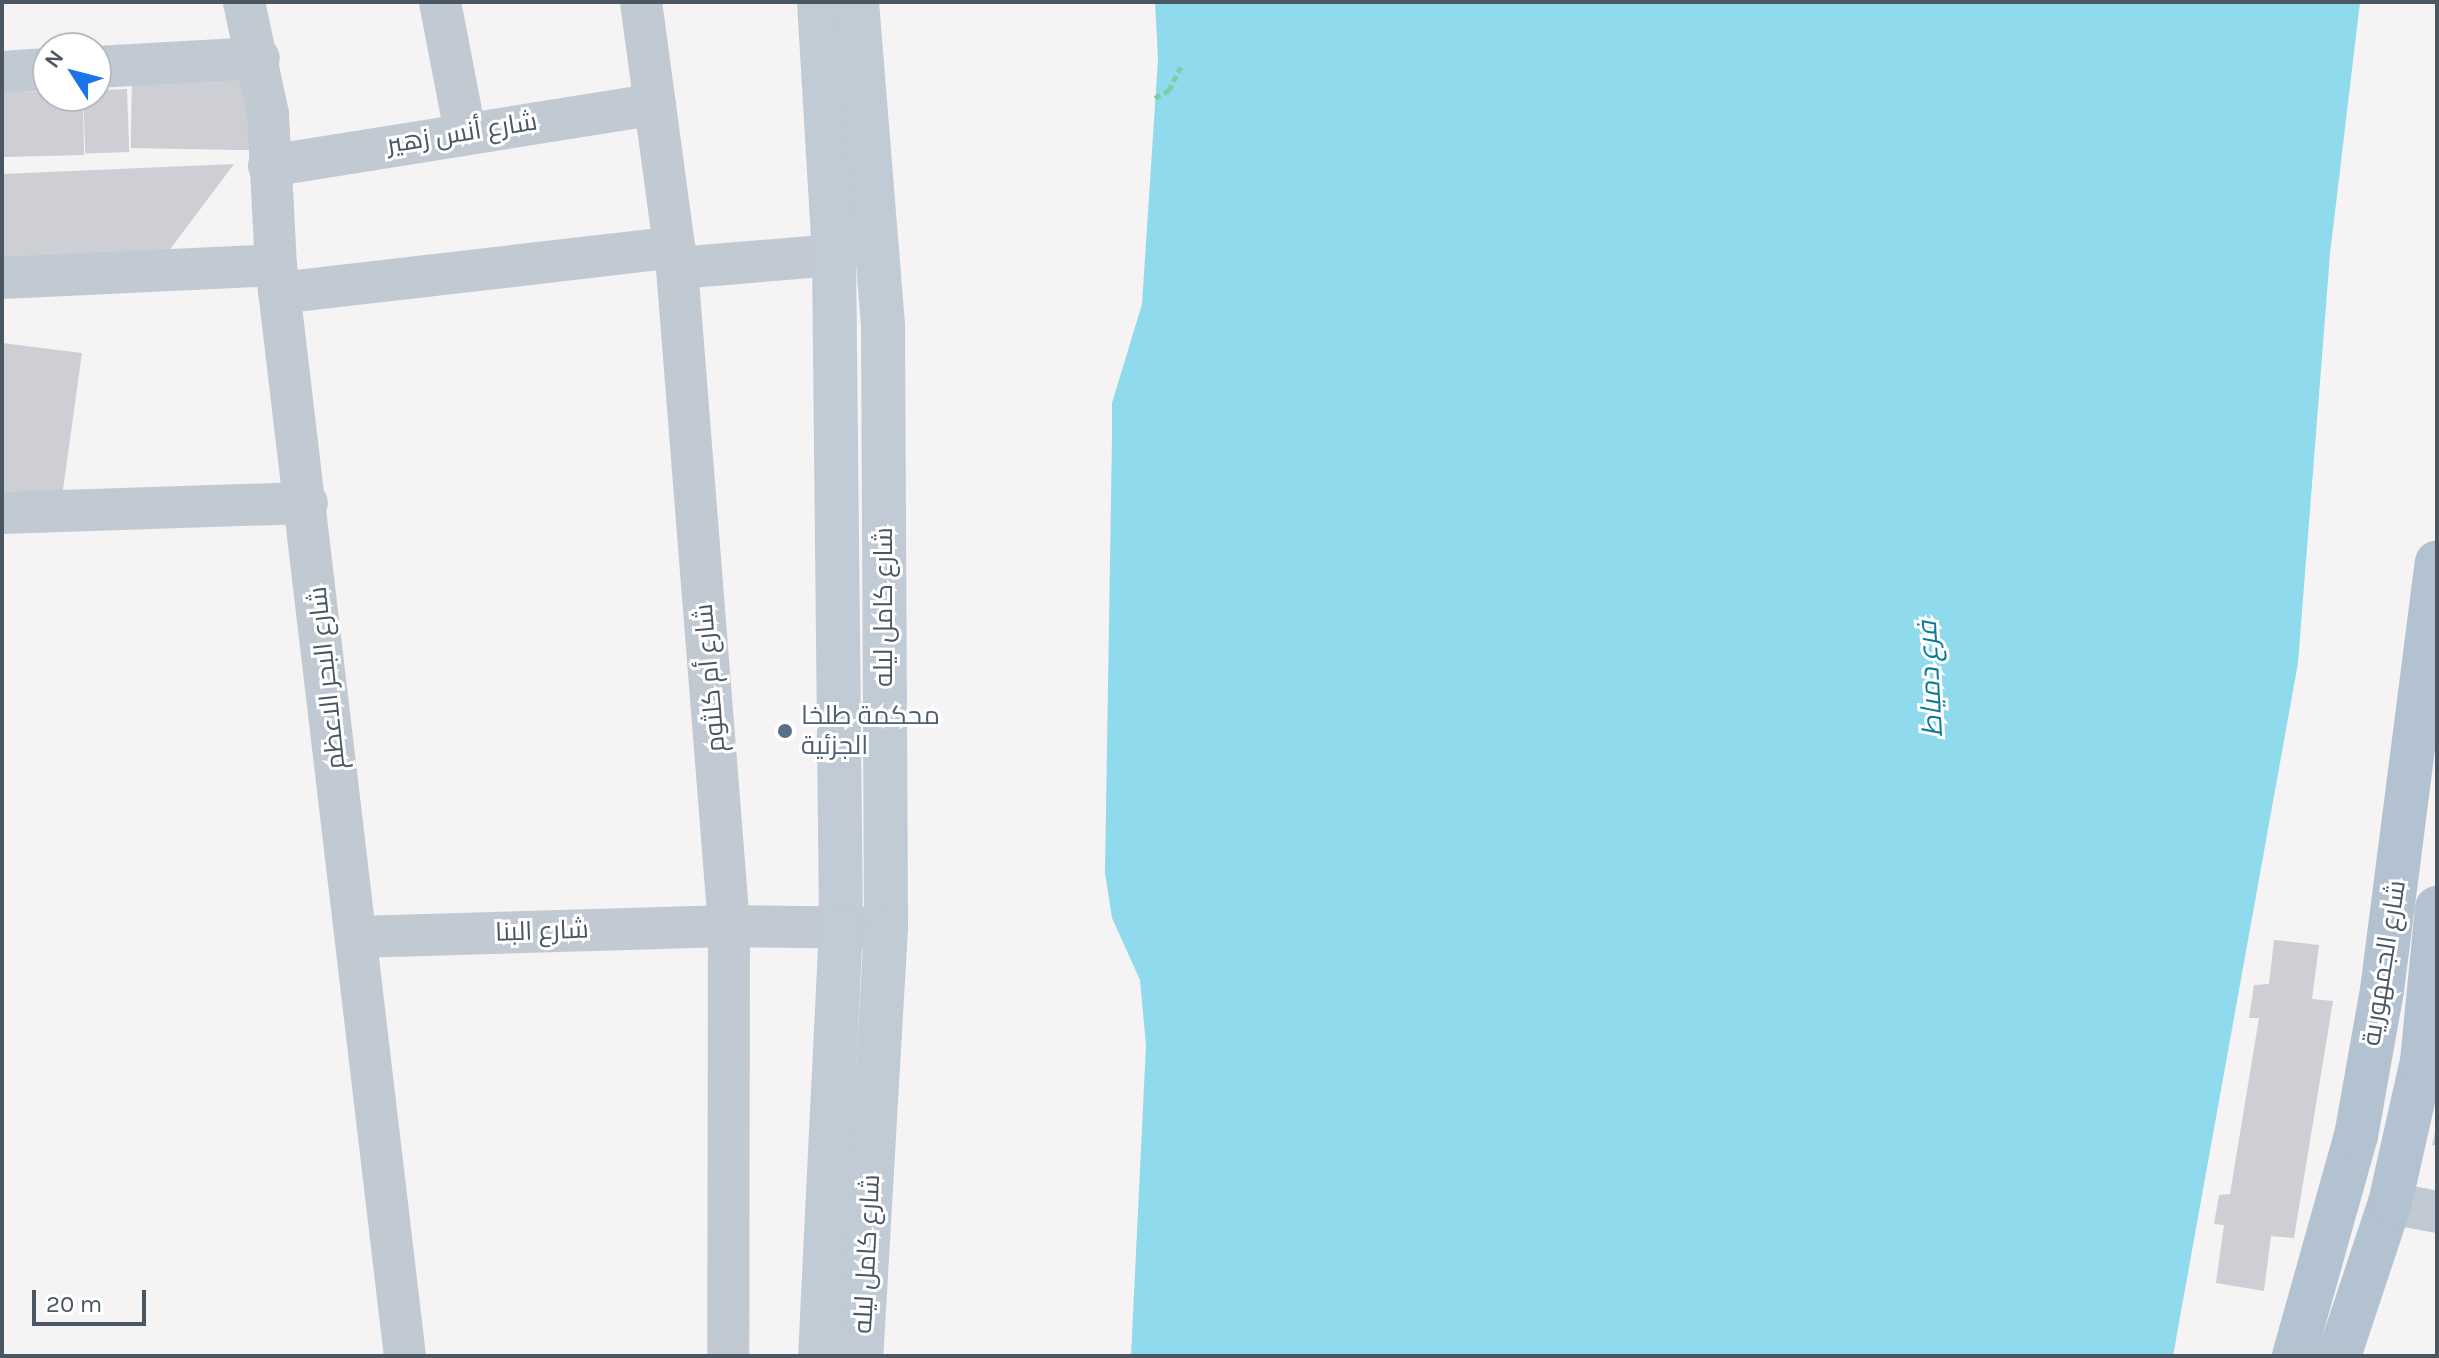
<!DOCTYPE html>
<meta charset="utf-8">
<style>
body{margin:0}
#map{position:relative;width:2439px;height:1358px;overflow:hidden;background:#f5f3f3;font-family:Karla,Cairo,sans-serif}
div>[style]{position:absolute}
.water>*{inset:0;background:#90daee}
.building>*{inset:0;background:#cdcfd5;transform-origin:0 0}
.path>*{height:5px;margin-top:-2.5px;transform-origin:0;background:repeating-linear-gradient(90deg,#7ad0a6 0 6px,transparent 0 10px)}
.street>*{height:42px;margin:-21px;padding:0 21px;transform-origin:21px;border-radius:21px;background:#c1cad2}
.secondary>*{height:44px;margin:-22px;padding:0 22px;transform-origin:22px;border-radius:22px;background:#c1cbd6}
.primary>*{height:44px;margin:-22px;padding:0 22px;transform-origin:22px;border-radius:22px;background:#b3c2d1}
.dots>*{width:22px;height:22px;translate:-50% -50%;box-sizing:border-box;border:4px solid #fff;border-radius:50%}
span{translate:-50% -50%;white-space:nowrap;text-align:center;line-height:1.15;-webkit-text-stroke:6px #fff;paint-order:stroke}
.street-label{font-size:26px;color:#4a5661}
.service-label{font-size:26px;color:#4e5e75}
.left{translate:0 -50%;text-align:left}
.water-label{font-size:28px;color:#0c7c9b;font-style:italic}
.frame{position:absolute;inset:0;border:4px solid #4a5661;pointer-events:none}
.north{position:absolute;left:32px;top:32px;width:80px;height:80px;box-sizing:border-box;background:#fff;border:2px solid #b7bbc0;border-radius:50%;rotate:306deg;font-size:22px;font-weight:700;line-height:32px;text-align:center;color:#4a5661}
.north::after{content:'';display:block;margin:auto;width:28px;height:36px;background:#1a73e8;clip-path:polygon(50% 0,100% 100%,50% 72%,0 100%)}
.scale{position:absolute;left:32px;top:1290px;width:114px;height:36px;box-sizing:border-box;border:4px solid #4a5661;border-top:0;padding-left:10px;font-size:24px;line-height:28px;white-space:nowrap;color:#4a5661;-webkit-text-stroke:6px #fff;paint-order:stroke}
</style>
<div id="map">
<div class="water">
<div style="clip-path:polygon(1155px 2px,2360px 2px,2330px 254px,2298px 663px,2173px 1356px,1131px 1356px,1146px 1045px,1140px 980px,1112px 918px,1105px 873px,1112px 437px,1112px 403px,1142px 304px,1158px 59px)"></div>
</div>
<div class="building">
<div style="left:132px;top:75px;width:123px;height:73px;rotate:1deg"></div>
<div style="left:127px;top:89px;width:63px;height:44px;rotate:88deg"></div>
<div style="clip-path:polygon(48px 91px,48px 96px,83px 100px,84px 155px,2px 157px,2px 92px)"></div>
<div style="clip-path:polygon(234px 164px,165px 256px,2px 264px,2px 174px)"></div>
<div style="clip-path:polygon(2px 343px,82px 353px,61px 504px,2px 502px)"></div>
<div style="clip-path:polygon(2274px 940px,2319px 945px,2312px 999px,2333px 1001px,2294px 1238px,2271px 1236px,2264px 1291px,2216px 1283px,2224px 1225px,2214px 1224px,2219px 1195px,2230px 1194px,2259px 1018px,2249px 1018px,2254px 985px,2269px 984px)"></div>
<div style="clip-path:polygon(2437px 1124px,2437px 1146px,2432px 1145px)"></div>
</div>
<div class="path">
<div style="left:1155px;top:98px;width:16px;rotate:-30deg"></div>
<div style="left:1169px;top:90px;width:27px;rotate:-63deg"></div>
</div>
<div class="street">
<div style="left:244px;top:2px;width:115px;rotate:77.9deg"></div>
<div style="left:268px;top:114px;width:151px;rotate:87deg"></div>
<div style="left:276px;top:265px;width:1099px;rotate:83.26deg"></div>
<div style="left:440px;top:2px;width:132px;rotate:79.1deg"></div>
<div style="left:641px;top:2px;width:268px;rotate:82.3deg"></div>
<div style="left:677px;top:268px;width:660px;rotate:85.48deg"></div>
<div style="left:729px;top:926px;width:430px;rotate:90.1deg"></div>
<div style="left:96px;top:67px;width:163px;rotate:-3.2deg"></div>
<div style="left:2px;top:72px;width:46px;rotate:-3.7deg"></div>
<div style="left:269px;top:166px;width:391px;rotate:-9.1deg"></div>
<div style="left:677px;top:268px;width:158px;rotate:-4.7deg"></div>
<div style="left:2px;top:278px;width:274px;rotate:-2.7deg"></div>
<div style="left:279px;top:293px;width:398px;rotate:-6.6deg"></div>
<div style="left:2px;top:513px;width:305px;rotate:-1.9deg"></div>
<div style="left:356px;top:937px;width:373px;rotate:-1.7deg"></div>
<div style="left:729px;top:926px;width:148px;rotate:0.8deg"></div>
<div style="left:2390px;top:1203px;width:48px;rotate:10.8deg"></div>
</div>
<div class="secondary">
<div style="left:819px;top:2px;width:253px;rotate:86.6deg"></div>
<div style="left:834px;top:255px;width:673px;rotate:89.4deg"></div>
<div style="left:841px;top:928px;width:429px;rotate:92.8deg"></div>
<div style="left:857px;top:2px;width:326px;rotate:85.4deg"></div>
<div style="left:883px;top:327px;width:601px;rotate:89.71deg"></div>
<div style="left:886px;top:928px;width:429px;rotate:93.3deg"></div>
</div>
<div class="primary">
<div style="left:2294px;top:1356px;width:229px;rotate:-74.3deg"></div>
<div style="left:2356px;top:1136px;width:148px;rotate:-79.9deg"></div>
<div style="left:2382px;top:990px;width:431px;rotate:-82.7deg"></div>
<div style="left:2339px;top:1356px;width:161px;rotate:-71.6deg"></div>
<div style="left:2390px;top:1203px;width:146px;rotate:-77.3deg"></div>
<div style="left:2422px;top:1061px;width:154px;rotate:-84.4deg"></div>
</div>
<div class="dots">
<div style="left:785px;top:731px;background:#5c6f8a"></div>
</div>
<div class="street-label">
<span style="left:462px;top:133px;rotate:-9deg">شارع أنس زهير</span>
<span style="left:884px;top:607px;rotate:-90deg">شارع كامل ليله</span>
<span style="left:327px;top:678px;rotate:-96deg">شارع البحر الاعظم</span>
<span style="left:710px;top:678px;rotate:-95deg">شارع أم كلثوم</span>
<span style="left:542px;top:931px;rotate:-2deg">شارع البنا</span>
<span style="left:2384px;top:963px;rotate:-81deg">شارع الجمهورية</span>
<span style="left:867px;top:1254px;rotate:-87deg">شارع كامل ليله</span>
</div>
<div class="service-label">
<span class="left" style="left:801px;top:731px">محكمة طلخا<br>الجزئية</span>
</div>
<div class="water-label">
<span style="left:1930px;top:679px;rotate:-93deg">فرع دمياط</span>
</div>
<div class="frame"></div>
<div class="north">N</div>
<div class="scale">20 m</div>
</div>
